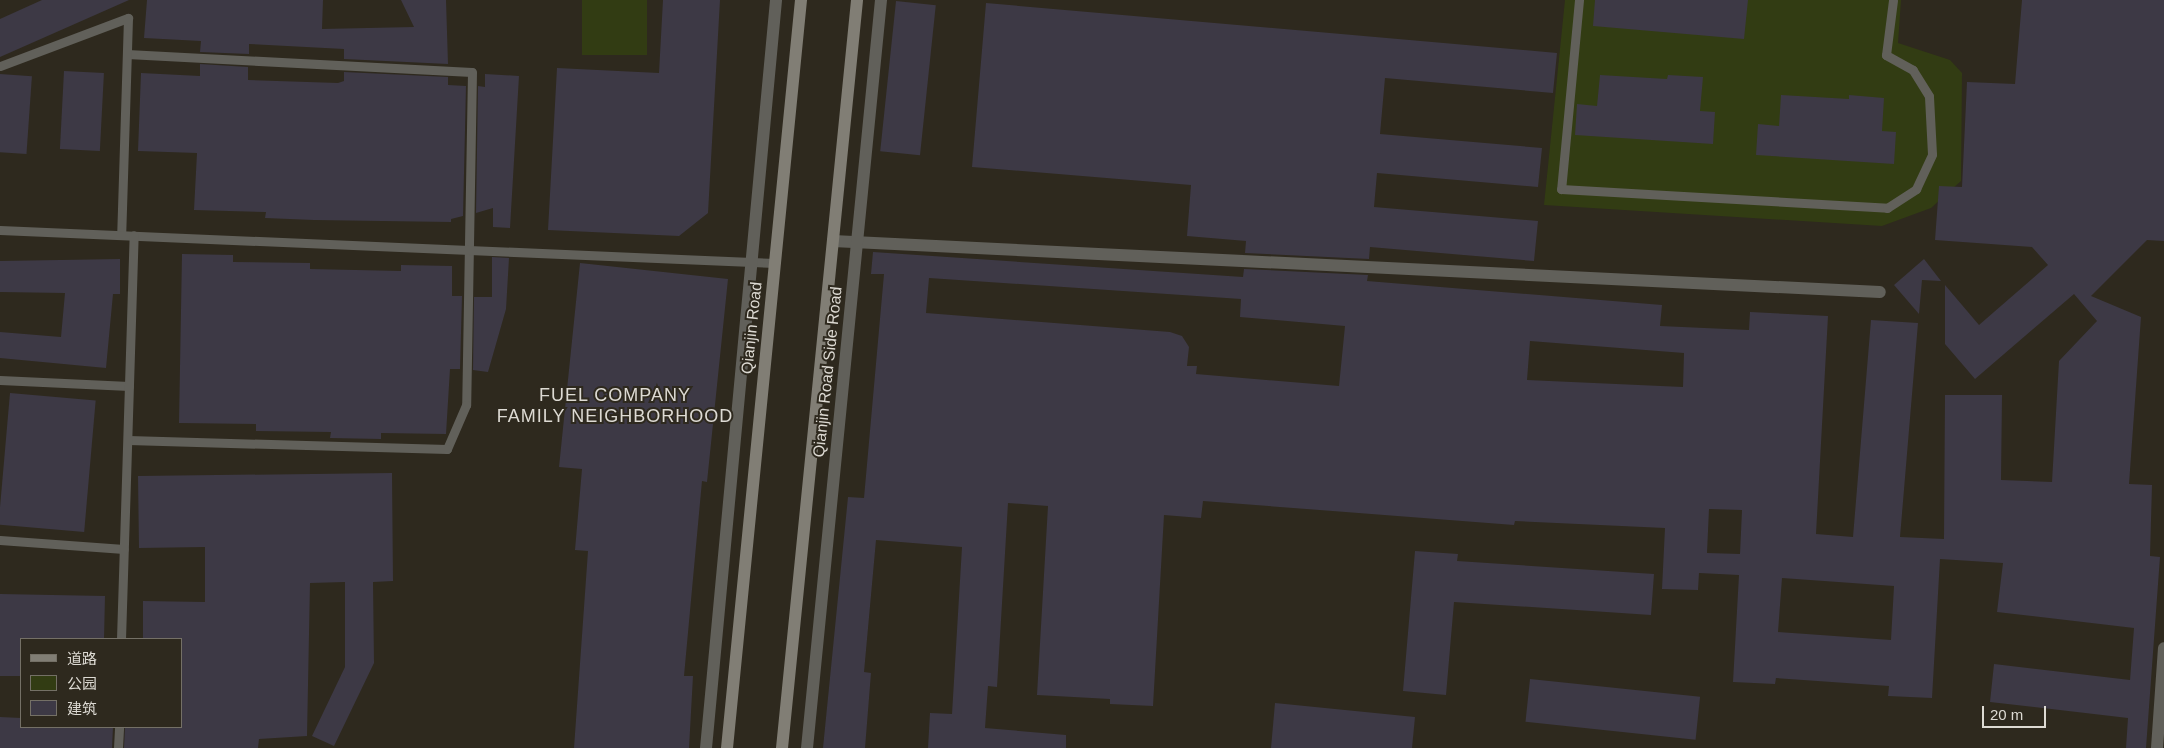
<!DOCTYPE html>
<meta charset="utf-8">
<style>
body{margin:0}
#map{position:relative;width:2164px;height:748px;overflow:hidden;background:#2e291e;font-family:Helvetica,"Noto Sans SC",sans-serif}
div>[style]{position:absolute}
.green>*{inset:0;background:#323c13;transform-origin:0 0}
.building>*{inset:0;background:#3d3945;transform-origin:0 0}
.service>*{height:9px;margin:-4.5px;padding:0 4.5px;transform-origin:4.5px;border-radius:4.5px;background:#61605a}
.minor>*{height:12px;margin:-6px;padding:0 6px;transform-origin:6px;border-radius:6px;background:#61605a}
.tertiary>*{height:12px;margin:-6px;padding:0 6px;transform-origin:6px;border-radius:6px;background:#61605a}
.secondary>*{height:12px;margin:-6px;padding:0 6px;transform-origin:6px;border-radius:6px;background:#817e75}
span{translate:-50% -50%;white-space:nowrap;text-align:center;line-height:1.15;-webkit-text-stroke:4px #2e291e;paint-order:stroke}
.street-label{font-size:16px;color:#dddad3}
.neighbourhood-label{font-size:18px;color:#dddad3;letter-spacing:1px}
.legend{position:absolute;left:20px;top:638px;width:162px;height:90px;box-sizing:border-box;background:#2e291e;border:1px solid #747066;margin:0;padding:6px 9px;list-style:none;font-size:15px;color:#dddad3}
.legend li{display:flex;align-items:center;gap:10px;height:25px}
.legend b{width:25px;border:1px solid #747066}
.scale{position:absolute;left:1982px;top:706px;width:64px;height:22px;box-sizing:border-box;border:2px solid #dddad3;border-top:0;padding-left:6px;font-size:15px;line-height:18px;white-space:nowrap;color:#dddad3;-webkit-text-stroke:4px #2e291e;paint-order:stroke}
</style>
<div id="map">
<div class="green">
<div style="left:582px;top:0;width:65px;height:55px"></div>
<div style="clip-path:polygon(1565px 0,1901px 0,1898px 43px,1950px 60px,1962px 73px,1961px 181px,1931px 208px,1882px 226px,1544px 205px)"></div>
</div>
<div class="building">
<div style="clip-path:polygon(42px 0,129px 0,0 57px,0 19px)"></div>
<div style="clip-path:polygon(147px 0,323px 0,322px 29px,414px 27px,401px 0,446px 0,448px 64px,344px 59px,344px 49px,249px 44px,249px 54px,200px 52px,201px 41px,144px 38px)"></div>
<div style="clip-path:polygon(663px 0,720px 0,708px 213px,679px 236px,548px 230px,557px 68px,659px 73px)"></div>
<div style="clip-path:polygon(1595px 0,1748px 0,1744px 39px,1593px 26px)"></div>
<div style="clip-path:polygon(evenodd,2022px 0,2164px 0,2164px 241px,2147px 240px,2091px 296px,2141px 317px,2129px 484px,2152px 485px,2150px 556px,2160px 557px,2146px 748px,2126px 748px,2128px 718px,1990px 702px,1994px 664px,2130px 680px,2134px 628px,1997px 612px,2003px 563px,1940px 559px,1932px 698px,1888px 696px,1889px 686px,1776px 678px,1775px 684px,1733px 682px,1739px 575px,1699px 573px,1698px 590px,1662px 589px,1665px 528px,1515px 521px,1514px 525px,1203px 501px,1201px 518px,1164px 515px,1153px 706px,1110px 704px,1110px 699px,1037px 695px,1048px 506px,1008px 503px,997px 687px,988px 686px,985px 728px,1066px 735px,1066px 748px,928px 748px,930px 713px,952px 714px,962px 547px,876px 540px,864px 672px,871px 673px,865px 748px,823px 748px,848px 497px,864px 498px,884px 274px,871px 274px,873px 252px,1243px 277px,1244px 269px,1368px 275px,1367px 281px,1662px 305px,1660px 326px,1749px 330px,1750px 312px,1828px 316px,1816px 534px,1853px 537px,1871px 320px,1918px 323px,1900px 537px,1944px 539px,1945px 395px,2002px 395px,2001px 480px,2052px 482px,2059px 361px,2097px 321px,2074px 294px,1975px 379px,1945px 344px,1945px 285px,1979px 325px,2048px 265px,2032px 247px,1935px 240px,1939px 186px,1962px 187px,1967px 82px,2015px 84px,2022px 0,929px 278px,1241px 299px,1240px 317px,1345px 326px,1339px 386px,1196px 374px,1197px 366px,1187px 366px,1189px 347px,1182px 336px,1170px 332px,926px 313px,929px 278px,2022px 0,1530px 341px,1684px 353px,1683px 387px,1527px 380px,1530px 341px,2022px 0,1709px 509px,1742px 510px,1740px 554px,1707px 553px,1709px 509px,2022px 0,1782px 578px,1894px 586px,1891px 640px,1778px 632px,1782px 578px)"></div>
<div style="left:896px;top:1px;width:40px;height:151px;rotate:6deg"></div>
<div style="clip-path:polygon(986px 3px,1557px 53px,1553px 93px,1385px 78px,1380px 134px,1542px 148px,1538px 187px,1377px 173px,1374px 207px,1538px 221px,1534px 261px,1370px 247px,1369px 259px,1245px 253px,1246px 241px,1187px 236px,1191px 185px,972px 167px)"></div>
<div style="clip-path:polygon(200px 64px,248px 67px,248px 80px,338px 83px,344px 81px,344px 72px,448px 77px,448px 85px,466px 86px,463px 216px,451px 219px,451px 222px,314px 220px,265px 218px,266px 212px,194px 210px,197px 153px,138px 151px,141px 73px,200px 76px)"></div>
<div style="left:64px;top:71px;width:40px;height:78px;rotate:3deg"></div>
<div style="left:0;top:74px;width:32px;height:78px;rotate:4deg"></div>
<div style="clip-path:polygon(485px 74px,519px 76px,510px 228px,493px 227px,493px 208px,476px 213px,478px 86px,485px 87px)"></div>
<div style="clip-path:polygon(1600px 75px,1667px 79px,1668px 75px,1703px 77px,1700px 111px,1715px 112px,1713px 144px,1575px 135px,1577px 104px,1597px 106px)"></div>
<div style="clip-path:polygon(1781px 95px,1849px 99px,1849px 95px,1884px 98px,1882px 131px,1896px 132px,1894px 164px,1756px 155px,1758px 124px,1779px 126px)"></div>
<div style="clip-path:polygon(182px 254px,233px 255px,233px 262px,310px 263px,310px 269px,401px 271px,401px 265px,452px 266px,452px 296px,462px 296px,460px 369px,450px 369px,446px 434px,381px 433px,381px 439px,330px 438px,331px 432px,256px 431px,256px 424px,179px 423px)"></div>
<div style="clip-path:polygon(492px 257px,509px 258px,506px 309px,488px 372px,473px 370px,474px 297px,492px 297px)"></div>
<div style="clip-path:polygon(120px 259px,120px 294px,113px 294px,106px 368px,0 358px,0 332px,61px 337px,65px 293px,0 292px,0 261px)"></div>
<div style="clip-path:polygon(1924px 259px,1941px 281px,1922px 280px,1919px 314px,1894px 285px)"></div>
<div style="clip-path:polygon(580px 263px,728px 279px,707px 482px,702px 481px,684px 676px,693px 676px,689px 748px,574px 748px,588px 551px,575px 550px,582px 469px,559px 467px)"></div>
<div style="left:10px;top:393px;width:86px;height:132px;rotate:5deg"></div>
<div style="clip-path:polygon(392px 473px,393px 581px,373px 582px,374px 663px,334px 746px,312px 736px,345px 667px,345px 582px,310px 583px,307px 736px,259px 739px,258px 748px,124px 748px,125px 727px,181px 727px,181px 639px,143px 639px,143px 601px,205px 602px,205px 547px,139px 548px,138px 476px)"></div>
<div style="clip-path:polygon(1415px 551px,1458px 554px,1457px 561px,1654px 574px,1651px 615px,1454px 602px,1446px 695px,1403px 691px)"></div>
<div style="clip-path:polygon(0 594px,105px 596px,104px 639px,21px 639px,21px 676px,0 676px)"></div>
<div style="left:1530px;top:679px;width:171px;height:43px;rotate:6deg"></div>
<div style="clip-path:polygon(1275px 703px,1415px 717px,1412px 748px,1271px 748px)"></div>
<div style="clip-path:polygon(0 717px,21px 718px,21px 727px,113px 727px,112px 748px,0 748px)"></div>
</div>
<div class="service">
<div style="left:1579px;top:0;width:190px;rotate:95.4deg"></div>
<div style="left:1561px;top:189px;width:327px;rotate:3.3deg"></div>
<div style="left:1887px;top:208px;width:35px;rotate:-33deg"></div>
<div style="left:1916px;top:189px;width:38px;rotate:-65deg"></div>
<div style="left:1932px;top:154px;width:58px;rotate:-93deg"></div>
<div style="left:1929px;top:96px;width:31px;rotate:-122deg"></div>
<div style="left:1913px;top:70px;width:31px;rotate:-151deg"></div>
<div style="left:1886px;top:55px;width:55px;rotate:-82.7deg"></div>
<div style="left:127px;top:54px;width:345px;rotate:3deg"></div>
<div style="left:472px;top:72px;width:333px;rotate:91deg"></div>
<div style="left:466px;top:405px;width:48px;rotate:113.4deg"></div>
<div style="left:447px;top:449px;width:319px;rotate:-178.4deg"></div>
<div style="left:0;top:66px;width:137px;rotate:-20.6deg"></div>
<div style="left:128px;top:18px;width:217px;rotate:91.8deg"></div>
<div style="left:0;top:230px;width:776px;rotate:2.44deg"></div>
<div style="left:0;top:380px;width:129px;rotate:2.7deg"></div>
<div style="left:0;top:540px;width:124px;rotate:4.2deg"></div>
<div style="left:121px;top:639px;width:404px;rotate:-88.2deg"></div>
<div style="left:118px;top:748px;width:21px;rotate:-87deg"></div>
</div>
<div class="minor">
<div style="left:833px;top:241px;width:1048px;rotate:2.79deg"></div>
</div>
<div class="tertiary">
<div style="left:706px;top:748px;width:751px;rotate:-84.65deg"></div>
<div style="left:807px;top:748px;width:752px;rotate:-84.35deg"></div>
<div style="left:2157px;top:748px;width:100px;rotate:-86deg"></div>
</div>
<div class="secondary">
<div style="left:727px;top:748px;width:752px;rotate:-84.35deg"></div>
<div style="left:782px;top:748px;width:752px;rotate:-84.27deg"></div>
</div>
<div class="street-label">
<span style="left:752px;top:328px;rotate:-84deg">Qianjin Road</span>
<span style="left:828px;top:372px;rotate:-84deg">Qianjin Road Side Road</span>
</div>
<div class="neighbourhood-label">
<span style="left:615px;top:406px">FUEL COMPANY<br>FAMILY NEIGHBORHOOD</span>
</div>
<ul class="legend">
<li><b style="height:6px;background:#817e75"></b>道路</li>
<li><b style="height:14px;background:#323c13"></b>公园</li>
<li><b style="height:14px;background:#3d3945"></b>建筑</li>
</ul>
<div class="scale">20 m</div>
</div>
